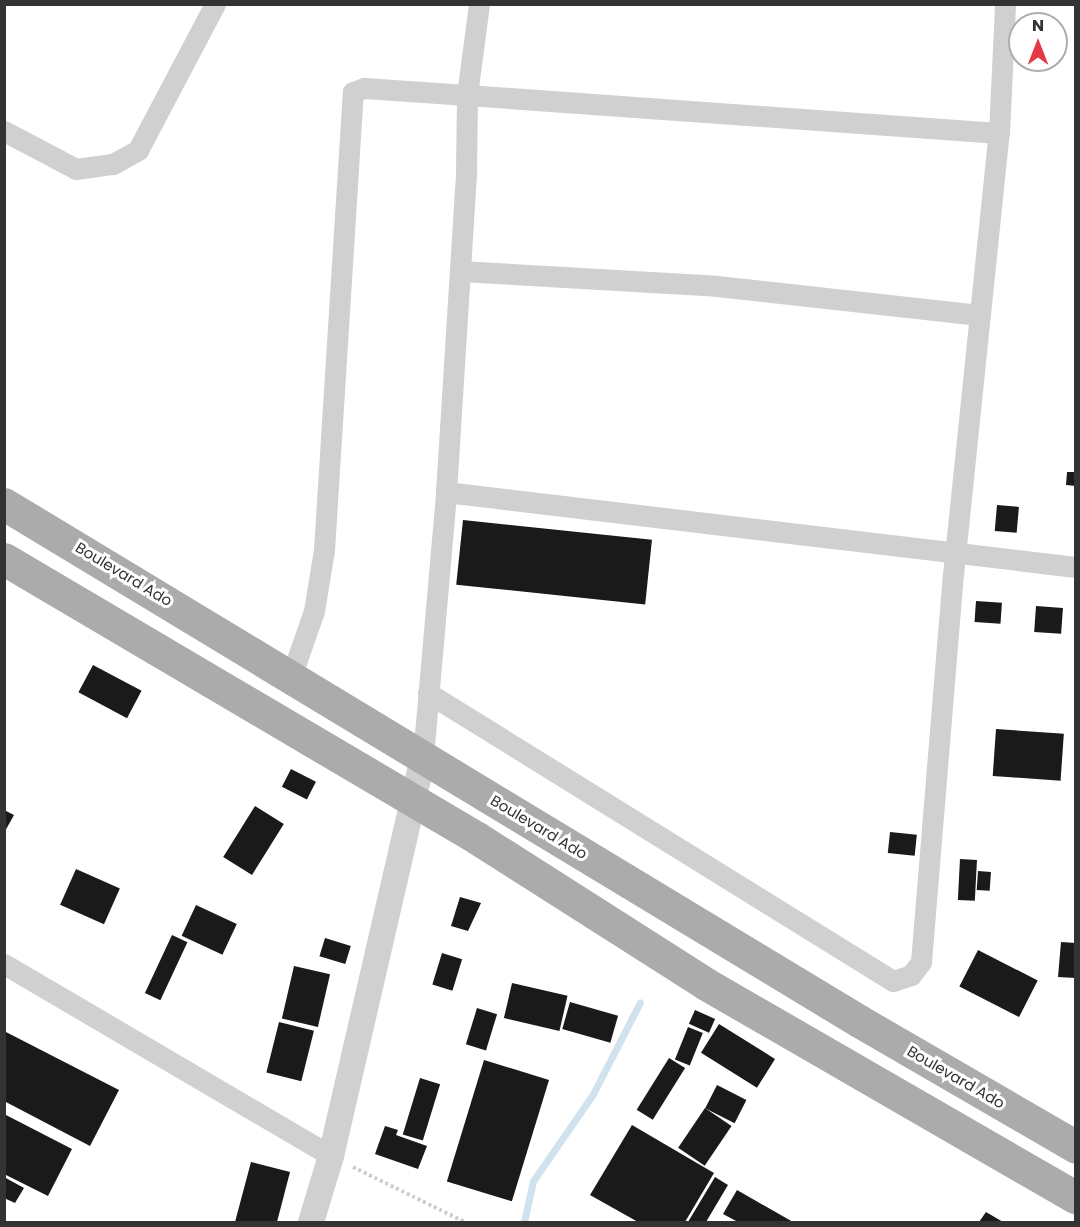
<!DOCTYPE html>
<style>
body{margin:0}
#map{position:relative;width:1080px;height:1227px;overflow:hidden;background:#fff;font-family:Poppins,sans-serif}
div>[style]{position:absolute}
.stream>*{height:7px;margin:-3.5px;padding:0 3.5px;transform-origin:3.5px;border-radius:3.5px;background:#cfe2ee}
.building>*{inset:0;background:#1a1a1a;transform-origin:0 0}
.path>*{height:4px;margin-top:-2px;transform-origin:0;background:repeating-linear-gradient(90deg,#cdcdcd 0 3px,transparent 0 6px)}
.minor>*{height:21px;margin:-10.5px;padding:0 10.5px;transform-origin:10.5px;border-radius:10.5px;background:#d0d0d0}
.tertiary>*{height:26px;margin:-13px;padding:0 13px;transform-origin:13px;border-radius:13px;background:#d0d0d0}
.primary>*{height:33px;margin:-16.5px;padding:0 16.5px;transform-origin:16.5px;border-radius:16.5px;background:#ababab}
span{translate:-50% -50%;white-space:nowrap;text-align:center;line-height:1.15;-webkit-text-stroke:6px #fff;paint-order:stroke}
.street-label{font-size:15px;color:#333}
.frame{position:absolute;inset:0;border:6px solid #333;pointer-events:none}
.north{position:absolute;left:1008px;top:12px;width:60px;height:60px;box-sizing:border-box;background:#fff;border:2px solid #adadad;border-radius:50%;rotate:0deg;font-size:16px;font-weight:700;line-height:24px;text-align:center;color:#333}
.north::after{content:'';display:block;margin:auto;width:21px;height:27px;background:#e63946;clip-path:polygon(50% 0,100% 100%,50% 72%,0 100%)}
</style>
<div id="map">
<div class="stream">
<div style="left:524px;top:1222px;width:42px;rotate:-77.6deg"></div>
<div style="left:533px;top:1181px;width:106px;rotate:-55.4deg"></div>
<div style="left:593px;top:1094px;width:103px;rotate:-62.9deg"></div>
</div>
<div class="building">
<div style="clip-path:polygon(1067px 472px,1076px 472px,1076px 486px,1066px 485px)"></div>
<div style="left:997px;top:505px;width:22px;height:26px;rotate:5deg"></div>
<div style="left:463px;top:520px;width:190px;height:65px;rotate:6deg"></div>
<div style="left:976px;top:601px;width:26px;height:21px;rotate:4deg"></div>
<div style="left:1036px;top:606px;width:27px;height:26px;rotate:4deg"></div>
<div style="left:93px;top:665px;width:55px;height:31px;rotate:28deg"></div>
<div style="left:996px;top:729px;width:68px;height:47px;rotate:4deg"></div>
<div style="left:291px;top:769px;width:28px;height:20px;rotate:27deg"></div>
<div style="left:255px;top:806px;width:34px;height:60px;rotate:32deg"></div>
<div style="clip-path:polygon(4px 810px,14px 815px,4px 833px)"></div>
<div style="left:890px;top:832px;width:27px;height:21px;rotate:6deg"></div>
<div style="left:960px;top:859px;width:17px;height:41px;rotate:3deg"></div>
<div style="left:76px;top:869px;width:48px;height:39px;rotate:24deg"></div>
<div style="left:978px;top:871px;width:13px;height:19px;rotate:4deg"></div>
<div style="clip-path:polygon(460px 897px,481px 903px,468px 931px,451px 926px)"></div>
<div style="left:196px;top:905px;width:45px;height:34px;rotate:25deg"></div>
<div style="left:172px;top:935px;width:17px;height:64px;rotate:25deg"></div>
<div style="left:325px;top:938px;width:27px;height:19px;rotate:17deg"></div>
<div style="clip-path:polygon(1061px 942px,1076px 943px,1076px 978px,1058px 977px)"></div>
<div style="left:978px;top:950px;width:67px;height:41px;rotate:27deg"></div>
<div style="left:442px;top:953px;width:21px;height:33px;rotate:17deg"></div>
<div style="left:294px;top:966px;width:37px;height:54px;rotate:13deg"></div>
<div style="left:512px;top:983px;width:57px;height:36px;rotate:13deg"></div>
<div style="left:570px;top:1002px;width:50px;height:28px;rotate:16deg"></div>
<div style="left:477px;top:1008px;width:21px;height:38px;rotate:17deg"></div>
<div style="left:695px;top:1010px;width:22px;height:15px;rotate:24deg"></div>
<div style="left:279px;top:1022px;width:36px;height:52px;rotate:14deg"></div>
<div style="left:719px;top:1024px;width:66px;height:34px;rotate:32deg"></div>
<div style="left:688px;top:1027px;width:16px;height:35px;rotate:22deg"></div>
<div style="clip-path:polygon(4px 1031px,119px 1090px,90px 1146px,4px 1101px)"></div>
<div style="left:669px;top:1058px;width:19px;height:61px;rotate:32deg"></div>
<div style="left:484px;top:1060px;width:68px;height:127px;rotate:17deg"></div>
<div style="left:420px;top:1078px;width:21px;height:59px;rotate:17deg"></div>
<div style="left:717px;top:1085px;width:33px;height:26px;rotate:27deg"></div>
<div style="left:705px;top:1108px;width:32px;height:48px;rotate:34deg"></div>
<div style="clip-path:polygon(4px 1114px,72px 1149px,48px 1196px,4px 1174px)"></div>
<div style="clip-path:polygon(632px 1125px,714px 1173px,685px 1222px,638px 1222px,590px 1195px)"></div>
<div style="clip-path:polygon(385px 1126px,398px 1130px,396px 1135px,427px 1146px,418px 1169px,375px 1154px)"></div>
<div style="clip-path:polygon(251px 1162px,290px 1172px,277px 1222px,235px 1222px)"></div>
<div style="clip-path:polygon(4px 1177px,24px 1188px,15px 1203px,4px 1198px)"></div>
<div style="clip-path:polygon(715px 1177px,728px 1185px,706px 1222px,688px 1222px)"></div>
<div style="clip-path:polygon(737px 1190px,793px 1222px,738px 1222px,723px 1214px)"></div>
<div style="clip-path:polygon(986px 1212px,1003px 1222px,979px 1222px)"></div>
</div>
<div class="path">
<div style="left:353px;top:1167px;width:125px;rotate:26.2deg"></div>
</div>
<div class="minor">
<div style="left:4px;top:131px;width:81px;rotate:27.8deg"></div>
<div style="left:76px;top:169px;width:37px;rotate:-8deg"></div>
<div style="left:113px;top:164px;width:29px;rotate:-29deg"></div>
<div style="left:138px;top:150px;width:165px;rotate:-62.2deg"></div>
<div style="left:460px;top:271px;width:257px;rotate:3.3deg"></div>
<div style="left:717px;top:286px;width:264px;rotate:6.3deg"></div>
<div style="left:446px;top:492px;width:634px;rotate:6.79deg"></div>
<div style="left:292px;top:674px;width:67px;rotate:-70.8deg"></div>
<div style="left:314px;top:611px;width:62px;rotate:-80.7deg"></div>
<div style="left:324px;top:550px;width:459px;rotate:-86.4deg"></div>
<div style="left:353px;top:92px;width:12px;rotate:-20deg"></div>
<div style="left:364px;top:88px;width:103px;rotate:3.9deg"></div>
<div style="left:467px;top:95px;width:533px;rotate:4.09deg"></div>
<div style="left:428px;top:693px;width:547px;rotate:31.77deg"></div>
<div style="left:893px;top:981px;width:19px;rotate:-18deg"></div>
<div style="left:911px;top:975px;width:16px;rotate:-52deg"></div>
<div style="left:921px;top:962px;width:388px;rotate:-85.3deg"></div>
<div style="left:953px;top:575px;width:444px;rotate:-84.1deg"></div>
<div style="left:999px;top:133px;width:129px;rotate:-87.3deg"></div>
<div style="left:423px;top:757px;width:266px;rotate:-85deg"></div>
<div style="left:446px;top:492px;width:323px;rotate:-86.4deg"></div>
<div style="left:466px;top:170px;width:75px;rotate:-89.2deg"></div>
<div style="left:467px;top:95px;width:92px;rotate:-82.5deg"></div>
<div style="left:4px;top:964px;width:379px;rotate:30.4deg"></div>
</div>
<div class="tertiary">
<div style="left:311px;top:1222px;width:69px;rotate:-73.1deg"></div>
<div style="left:331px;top:1156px;width:409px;rotate:-77deg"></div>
</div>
<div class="primary">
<div style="left:4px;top:504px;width:999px;rotate:31.16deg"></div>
<div style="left:859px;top:1021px;width:251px;rotate:30.1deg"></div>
<div style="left:4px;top:559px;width:549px;rotate:30.53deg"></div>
<div style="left:477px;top:838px;width:272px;rotate:32.5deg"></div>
<div style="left:706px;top:984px;width:427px;rotate:30deg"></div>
</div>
<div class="street-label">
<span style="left:124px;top:574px;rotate:31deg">Boulevard Ado</span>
<span style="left:539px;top:827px;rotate:31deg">Boulevard Ado</span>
<span style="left:956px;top:1077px;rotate:30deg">Boulevard Ado</span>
</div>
<div class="frame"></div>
<div class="north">N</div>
</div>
